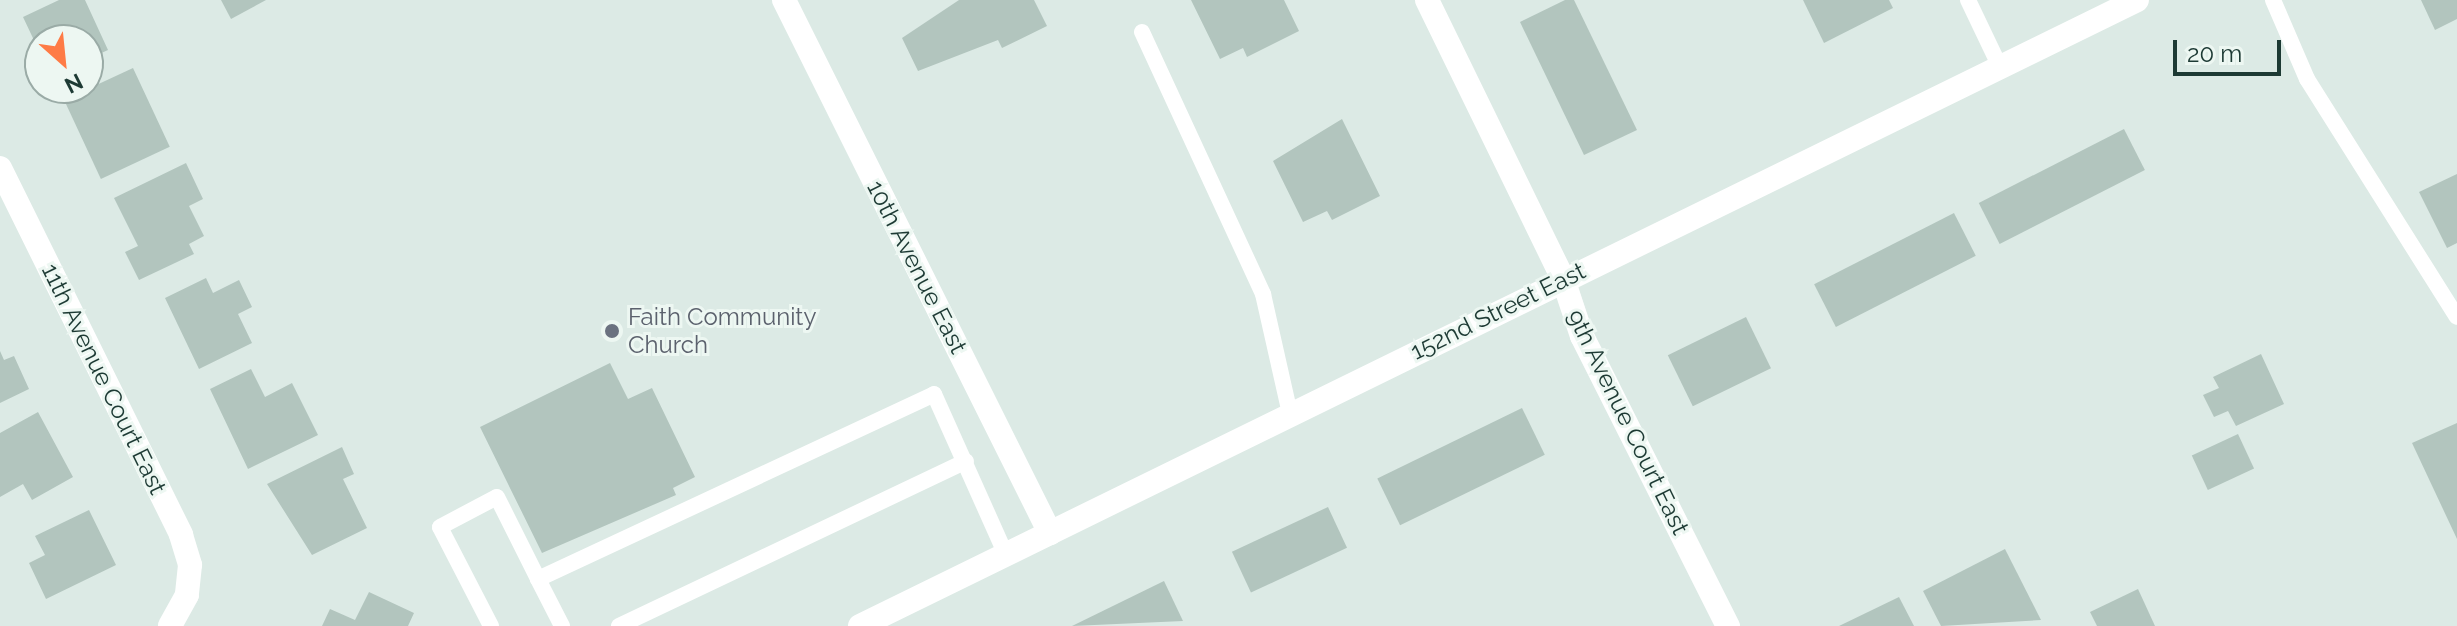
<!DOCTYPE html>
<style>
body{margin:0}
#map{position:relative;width:2457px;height:626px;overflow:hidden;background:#dceae5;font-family:Raleway,sans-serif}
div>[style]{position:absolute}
.building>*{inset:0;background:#b2c5be;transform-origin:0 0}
.service>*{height:16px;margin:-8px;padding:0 8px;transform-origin:8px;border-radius:8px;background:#fff}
.minor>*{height:24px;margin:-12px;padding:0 12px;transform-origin:12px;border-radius:12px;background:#fff}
.secondary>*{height:24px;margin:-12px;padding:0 12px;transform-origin:12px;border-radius:12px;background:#fff}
.dots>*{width:22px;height:22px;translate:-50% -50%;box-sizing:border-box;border:4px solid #edf7f2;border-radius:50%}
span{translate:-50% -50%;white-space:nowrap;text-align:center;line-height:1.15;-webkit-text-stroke:6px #edf7f2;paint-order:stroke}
.street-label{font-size:24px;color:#1d3a34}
.worship-label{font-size:24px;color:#5b616d}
.left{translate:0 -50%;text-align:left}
.north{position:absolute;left:24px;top:24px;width:80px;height:80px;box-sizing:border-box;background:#edf7f2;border:2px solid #9aaba6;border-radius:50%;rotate:153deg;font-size:22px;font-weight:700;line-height:32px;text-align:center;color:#1d3a34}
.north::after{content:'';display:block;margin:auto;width:28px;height:36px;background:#fe7b46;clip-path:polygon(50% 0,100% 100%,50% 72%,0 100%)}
.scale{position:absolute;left:2173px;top:40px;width:108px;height:36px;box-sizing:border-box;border:4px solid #1d3a34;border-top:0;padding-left:10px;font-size:24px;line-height:28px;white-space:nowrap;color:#1d3a34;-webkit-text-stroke:6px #edf7f2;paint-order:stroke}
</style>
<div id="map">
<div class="building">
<div style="clip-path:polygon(59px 0,85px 0,108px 50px,88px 59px,88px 40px,40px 40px,40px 53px,23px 17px)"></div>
<div style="clip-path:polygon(221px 0,266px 0,231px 19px)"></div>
<div style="clip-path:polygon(959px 0,1034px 0,1047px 26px,1002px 48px,998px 40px,918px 71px,902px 38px)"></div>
<div style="clip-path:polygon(1191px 0,1284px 0,1299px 31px,1247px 57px,1243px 48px,1220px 59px)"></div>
<div style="clip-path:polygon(1565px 0,1574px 0,1637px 130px,1584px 155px,1520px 22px)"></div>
<div style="clip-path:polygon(1803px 0,1889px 0,1893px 8px,1824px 43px)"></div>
<div style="clip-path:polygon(2421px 0,2457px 0,2457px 19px,2435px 30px)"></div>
<div style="left:133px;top:68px;width:87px;height:76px;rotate:65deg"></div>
<div style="clip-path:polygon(1342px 119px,1380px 196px,1332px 220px,1327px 211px,1303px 222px,1273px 161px)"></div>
<div style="left:2124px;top:129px;width:46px;height:163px;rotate:63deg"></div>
<div style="clip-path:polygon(186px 163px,203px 199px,189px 206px,204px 236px,189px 244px,194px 254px,139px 280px,125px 252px,138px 246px,114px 198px)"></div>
<div style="clip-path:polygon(2457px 174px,2457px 243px,2447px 248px,2419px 192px)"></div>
<div style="left:1954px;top:213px;width:48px;height:157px;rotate:63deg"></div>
<div style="clip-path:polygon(206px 278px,213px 293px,239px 280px,252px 307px,238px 314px,252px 343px,199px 369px,165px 298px)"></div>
<div style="left:1746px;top:317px;width:57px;height:87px;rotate:64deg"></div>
<div style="clip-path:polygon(0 351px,4px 360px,14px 356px,29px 389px,0 403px)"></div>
<div style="clip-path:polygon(2261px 354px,2284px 404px,2236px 426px,2228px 411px,2214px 417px,2203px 395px,2219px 388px,2213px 377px)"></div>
<div style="clip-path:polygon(610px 363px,628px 399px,652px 388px,695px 477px,673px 488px,676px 495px,542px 553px,480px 427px)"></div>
<div style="clip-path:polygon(251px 369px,265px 397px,292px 383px,318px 435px,248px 469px,210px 389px)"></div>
<div style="left:1522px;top:408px;width:52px;height:161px;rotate:64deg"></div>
<div style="clip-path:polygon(38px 412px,73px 477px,32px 500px,23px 484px,0 497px,0 433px)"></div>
<div style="clip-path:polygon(2457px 423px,2457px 539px,2412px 443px)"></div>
<div style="left:2238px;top:434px;width:38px;height:51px;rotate:65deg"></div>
<div style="clip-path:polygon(342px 447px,354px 474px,343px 479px,367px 528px,312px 555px,267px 484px)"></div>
<div style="left:1328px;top:507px;width:45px;height:106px;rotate:65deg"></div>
<div style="clip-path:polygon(89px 510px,116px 565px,46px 599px,29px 563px,45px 555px,35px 536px)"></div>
<div style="clip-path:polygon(2005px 549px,2041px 620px,1941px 626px,1923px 591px)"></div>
<div style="clip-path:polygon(1164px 581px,1183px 621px,1072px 626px)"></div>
<div style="clip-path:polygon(2138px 589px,2155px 626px,2097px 626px,2090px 612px)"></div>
<div style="clip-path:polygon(369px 592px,414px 613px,408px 626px,322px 626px,330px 609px,355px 620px)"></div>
<div style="clip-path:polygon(1899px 597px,1914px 626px,1839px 626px)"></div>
</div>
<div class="service">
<div style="left:1968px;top:0;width:74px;rotate:64.5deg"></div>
<div style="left:2273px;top:0;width:86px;rotate:66.7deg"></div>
<div style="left:2307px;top:79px;width:281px;rotate:57.8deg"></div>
<div style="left:1142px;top:32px;width:289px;rotate:65.2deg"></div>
<div style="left:1263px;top:294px;width:123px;rotate:77.3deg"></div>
<div style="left:491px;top:626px;width:111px;rotate:-117.3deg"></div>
<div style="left:440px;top:527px;width:64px;rotate:-27.8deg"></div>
<div style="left:497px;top:497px;width:92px;rotate:63.4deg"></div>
<div style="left:562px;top:626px;width:53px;rotate:-117.1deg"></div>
<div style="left:538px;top:579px;width:437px;rotate:-25deg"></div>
<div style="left:934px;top:394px;width:176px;rotate:65.9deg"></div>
<div style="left:619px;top:626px;width:384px;rotate:-25.4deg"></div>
</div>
<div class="minor">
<div style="left:784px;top:0;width:596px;rotate:63.48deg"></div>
<div style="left:1427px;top:0;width:310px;rotate:64deg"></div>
<div style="left:1563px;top:279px;width:60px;rotate:71.6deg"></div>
<div style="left:1582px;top:336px;width:325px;rotate:63.3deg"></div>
<div style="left:0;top:168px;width:409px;rotate:63.7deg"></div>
<div style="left:181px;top:535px;width:31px;rotate:73deg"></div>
<div style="left:190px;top:565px;width:30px;rotate:96deg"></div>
<div style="left:187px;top:595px;width:35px;rotate:119deg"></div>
</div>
<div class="secondary">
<div style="left:860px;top:626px;width:1422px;rotate:-26.11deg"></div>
</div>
<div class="dots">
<div style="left:612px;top:331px;background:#6b7280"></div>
</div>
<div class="street-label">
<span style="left:917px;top:267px;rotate:63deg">10th Avenue East</span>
<span style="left:1498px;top:311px;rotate:-26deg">152nd Street East</span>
<span style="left:104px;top:379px;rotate:64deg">11th Avenue Court East</span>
<span style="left:1628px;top:422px;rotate:64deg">9th Avenue Court East</span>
</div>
<div class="worship-label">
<span class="left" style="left:628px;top:331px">Faith Community<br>Church</span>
</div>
<div class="north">N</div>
<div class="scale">20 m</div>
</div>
